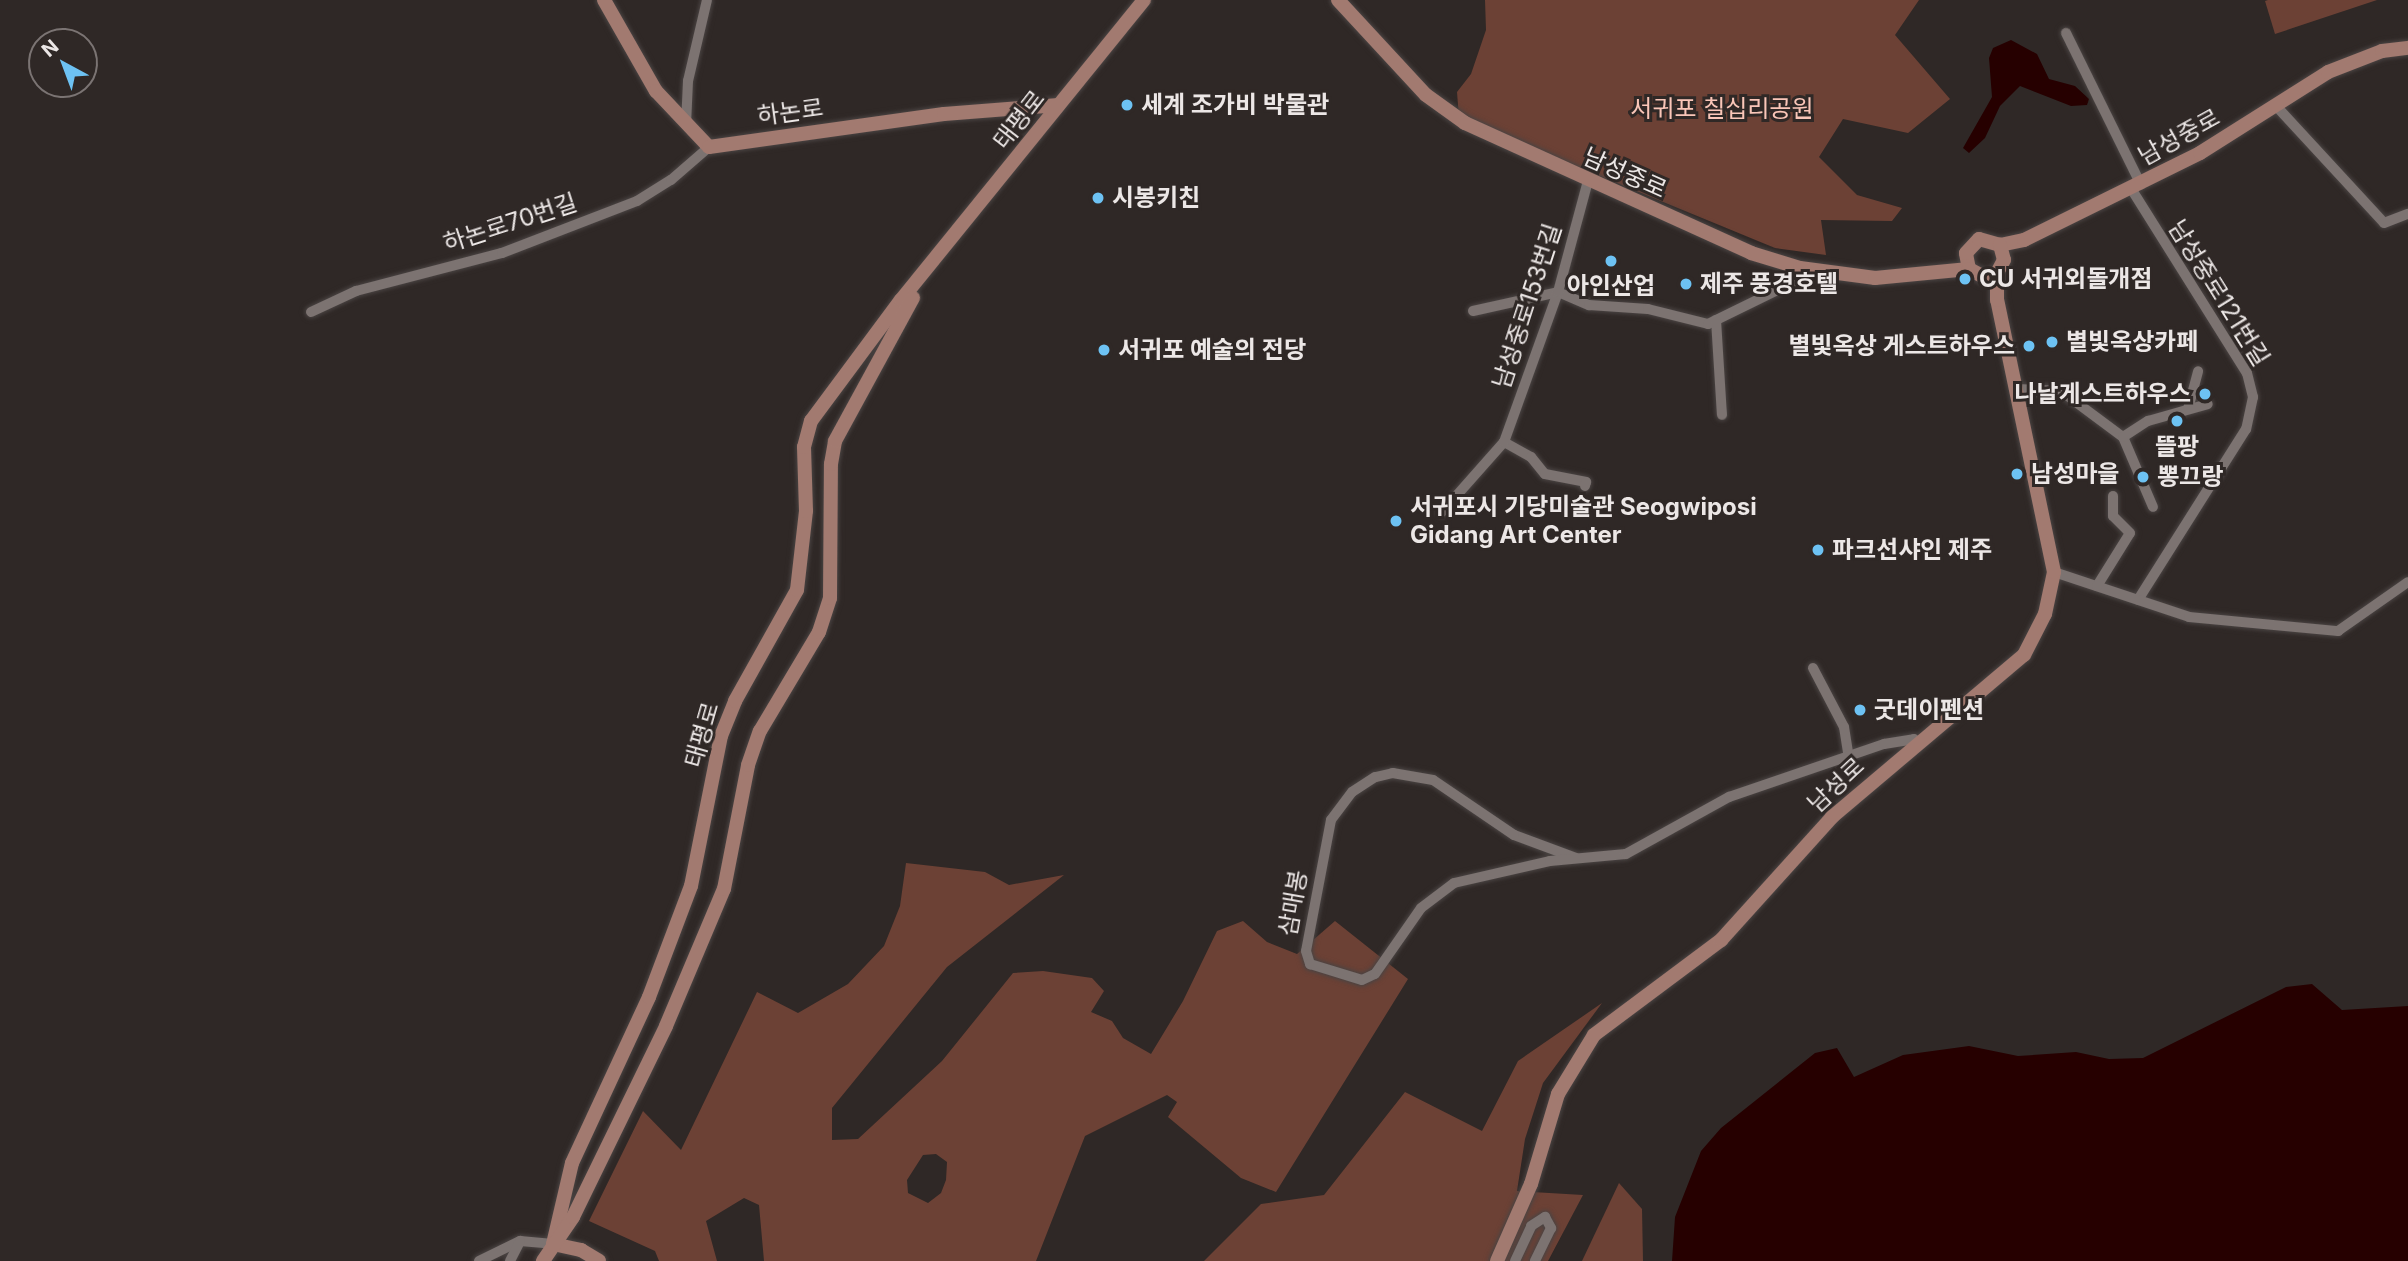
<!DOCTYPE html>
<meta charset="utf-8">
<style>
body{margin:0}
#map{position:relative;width:2408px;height:1261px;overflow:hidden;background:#2f2826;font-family:Inter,"Noto Sans KR",sans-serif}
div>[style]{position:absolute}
.green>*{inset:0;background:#6c4135}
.water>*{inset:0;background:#260000}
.roads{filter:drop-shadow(0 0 2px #4a4443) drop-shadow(0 0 2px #4a4443)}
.street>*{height:10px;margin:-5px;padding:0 5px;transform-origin:5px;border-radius:5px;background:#7c7371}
.secondary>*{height:14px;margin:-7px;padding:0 7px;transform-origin:7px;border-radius:7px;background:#a27a70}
.dots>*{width:19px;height:19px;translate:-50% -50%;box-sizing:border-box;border:4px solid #2f2826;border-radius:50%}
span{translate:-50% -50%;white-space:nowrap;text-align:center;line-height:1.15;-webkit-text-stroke:6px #2f2826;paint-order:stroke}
.poi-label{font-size:24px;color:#ece7e6;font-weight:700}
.left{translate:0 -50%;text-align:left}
.right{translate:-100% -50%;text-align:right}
.park-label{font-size:24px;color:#fac6b8}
.street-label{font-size:24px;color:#ece7e6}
.north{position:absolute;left:28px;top:28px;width:70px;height:70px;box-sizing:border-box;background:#2f2826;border:2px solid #7b7473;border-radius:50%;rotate:319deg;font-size:19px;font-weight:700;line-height:28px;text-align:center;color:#ece7e6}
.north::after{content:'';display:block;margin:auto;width:24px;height:32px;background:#6dc2f3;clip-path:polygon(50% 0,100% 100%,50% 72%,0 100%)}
</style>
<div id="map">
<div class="green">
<div style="clip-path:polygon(1485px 0,1919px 0,1895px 35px,1950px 99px,1908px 133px,1843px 119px,1819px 157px,1857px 195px,1902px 208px,1892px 221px,1821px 220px,1826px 255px,1775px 248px,1459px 118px,1457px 92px,1471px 74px,1486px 30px)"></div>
<div style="clip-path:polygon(2377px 0,2275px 34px,2265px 1px,2268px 0)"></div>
<div style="clip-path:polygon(evenodd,906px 863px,985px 872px,1009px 885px,1064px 875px,947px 967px,832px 1108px,832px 1140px,858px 1139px,942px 1061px,1013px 973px,1043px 971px,1092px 978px,1104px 991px,1091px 1012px,1112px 1021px,1123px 1038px,1151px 1054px,1183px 1001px,1217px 931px,1243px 921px,1267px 942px,1297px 954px,1335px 921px,1408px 979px,1276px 1192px,1241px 1178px,1168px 1117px,1177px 1102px,1167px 1095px,1085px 1136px,1036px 1261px,764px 1261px,759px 1205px,744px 1198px,706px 1221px,717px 1261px,659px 1261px,655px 1251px,589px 1221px,643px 1111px,681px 1150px,757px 992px,798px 1013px,848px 984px,884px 946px,900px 906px,906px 863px,936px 1154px,947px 1162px,946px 1180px,941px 1193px,928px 1203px,908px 1193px,907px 1180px,923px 1155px,936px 1154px)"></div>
<div style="clip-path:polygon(1602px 1003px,1543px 1083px,1525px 1139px,1517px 1191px,1583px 1195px,1548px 1261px,1204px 1261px,1261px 1204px,1324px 1195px,1405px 1092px,1482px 1131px,1518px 1061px)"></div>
<div style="clip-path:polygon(1619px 1183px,1642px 1209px,1643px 1261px,1582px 1261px)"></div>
</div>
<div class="water">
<div style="clip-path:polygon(2011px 40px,2037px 54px,2049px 79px,2075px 86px,2089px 99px,2087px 105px,2071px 106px,2020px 86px,2000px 106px,1985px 138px,1969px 153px,1963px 148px,1992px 97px,1989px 58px,1993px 48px)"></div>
<div style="clip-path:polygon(2312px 984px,2342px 1010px,2408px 1006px,2408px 1261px,1672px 1261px,1675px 1217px,1701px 1151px,1721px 1128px,1815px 1053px,1837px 1048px,1854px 1077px,1903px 1055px,1969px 1046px,2018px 1056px,2076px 1052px,2109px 1059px,2143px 1058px,2286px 987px)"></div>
</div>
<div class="roads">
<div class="street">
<div style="left:2066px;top:33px;width:169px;rotate:63.7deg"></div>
<div style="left:2278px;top:108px;width:156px;rotate:47.3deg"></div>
<div style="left:2384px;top:223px;width:26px;rotate:-21deg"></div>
<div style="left:686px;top:125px;width:44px;rotate:-87.4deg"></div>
<div style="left:688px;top:81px;width:83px;rotate:-76.8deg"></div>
<div style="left:2132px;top:190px;width:216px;rotate:57.9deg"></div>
<div style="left:2247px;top:373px;width:25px;rotate:76deg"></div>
<div style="left:2253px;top:397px;width:33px;rotate:102deg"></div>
<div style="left:2246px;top:429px;width:202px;rotate:122.3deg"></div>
<div style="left:1473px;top:311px;width:87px;rotate:-12.6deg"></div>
<div style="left:1558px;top:292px;width:34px;rotate:23deg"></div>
<div style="left:1589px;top:305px;width:59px;rotate:3.9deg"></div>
<div style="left:1648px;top:309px;width:62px;rotate:14deg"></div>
<div style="left:1708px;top:324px;width:120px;rotate:-26.1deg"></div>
<div style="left:311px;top:312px;width:50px;rotate:-25deg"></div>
<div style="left:356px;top:291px;width:151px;rotate:-14.6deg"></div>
<div style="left:502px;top:253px;width:145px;rotate:-21.1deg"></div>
<div style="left:637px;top:201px;width:40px;rotate:-32deg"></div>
<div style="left:671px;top:180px;width:50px;rotate:-41deg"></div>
<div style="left:1716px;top:320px;width:95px;rotate:86.4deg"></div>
<div style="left:2017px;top:389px;width:44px;rotate:2.6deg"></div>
<div style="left:2061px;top:391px;width:77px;rotate:36.6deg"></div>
<div style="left:2123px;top:437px;width:76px;rotate:66.8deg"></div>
<div style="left:2188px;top:409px;width:39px;rotate:-75deg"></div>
<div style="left:2123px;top:437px;width:30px;rotate:-33deg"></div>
<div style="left:2148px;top:421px;width:62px;rotate:-15.8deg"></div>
<div style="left:1504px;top:442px;width:31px;rotate:29deg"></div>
<div style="left:1531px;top:457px;width:22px;rotate:51deg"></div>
<div style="left:1545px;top:474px;width:42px;rotate:11deg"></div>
<div style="left:1586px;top:482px;width:4px;rotate:104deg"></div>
<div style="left:1442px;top:512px;width:94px;rotate:-48.5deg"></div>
<div style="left:1504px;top:442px;width:159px;rotate:-70.2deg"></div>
<div style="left:1558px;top:292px;width:115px;rotate:-74.9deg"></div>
<div style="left:2054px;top:572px;width:142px;rotate:18.4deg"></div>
<div style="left:2189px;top:617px;width:150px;rotate:5.4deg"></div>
<div style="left:2338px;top:631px;width:85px;rotate:-35deg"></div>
<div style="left:2097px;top:586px;width:62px;rotate:-58.1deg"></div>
<div style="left:2130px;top:533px;width:24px;rotate:-135deg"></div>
<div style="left:2113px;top:516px;width:20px;rotate:-90deg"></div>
<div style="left:1813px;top:668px;width:67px;rotate:62.3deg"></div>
<div style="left:1844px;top:727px;width:31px;rotate:81deg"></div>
<div style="left:1576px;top:858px;width:66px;rotate:-159.6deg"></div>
<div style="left:1514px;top:835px;width:98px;rotate:-145.8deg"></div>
<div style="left:1433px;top:780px;width:41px;rotate:-170.1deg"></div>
<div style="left:1393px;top:773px;width:18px;rotate:167deg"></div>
<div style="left:1375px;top:777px;width:27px;rotate:147deg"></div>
<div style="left:1352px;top:792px;width:35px;rotate:127deg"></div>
<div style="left:1331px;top:820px;width:133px;rotate:100.8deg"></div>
<div style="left:1306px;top:951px;width:14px;rotate:73deg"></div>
<div style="left:1310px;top:964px;width:54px;rotate:17.1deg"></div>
<div style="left:1362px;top:980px;width:14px;rotate:-25deg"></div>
<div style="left:1375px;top:974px;width:80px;rotate:-55.1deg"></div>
<div style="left:1421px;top:908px;width:41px;rotate:-37.1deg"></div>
<div style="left:1454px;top:883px;width:98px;rotate:-12.9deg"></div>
<div style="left:1550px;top:861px;width:76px;rotate:-5.3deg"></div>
<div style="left:1626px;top:854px;width:118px;rotate:-29deg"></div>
<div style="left:1729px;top:797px;width:164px;rotate:-18.9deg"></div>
<div style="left:1884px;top:744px;width:30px;rotate:-9deg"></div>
<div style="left:1914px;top:739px;width:6px;rotate:51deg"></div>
<div style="left:479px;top:1261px;width:46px;rotate:-26deg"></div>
<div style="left:520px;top:1241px;width:33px;rotate:5deg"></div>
<div style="left:510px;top:1261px;width:22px;rotate:-63deg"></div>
<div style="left:1515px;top:1261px;width:38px;rotate:-65deg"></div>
<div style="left:1531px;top:1226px;width:17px;rotate:-33deg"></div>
<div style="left:1545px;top:1217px;width:13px;rotate:61deg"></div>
<div style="left:1551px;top:1228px;width:37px;rotate:116deg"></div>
</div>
<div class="secondary">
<div style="left:604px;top:0;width:105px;rotate:60.3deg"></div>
<div style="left:656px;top:91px;width:77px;rotate:46.6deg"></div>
<div style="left:709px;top:147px;width:237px;rotate:-8deg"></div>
<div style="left:944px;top:114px;width:115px;rotate:-4.5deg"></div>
<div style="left:1338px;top:0;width:129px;rotate:47.2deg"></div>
<div style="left:1426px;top:95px;width:48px;rotate:35.7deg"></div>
<div style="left:1465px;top:123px;width:314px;rotate:24.4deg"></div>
<div style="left:1751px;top:253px;width:51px;rotate:17deg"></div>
<div style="left:1800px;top:268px;width:76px;rotate:7.6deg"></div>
<div style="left:1875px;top:278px;width:94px;rotate:-5.5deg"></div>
<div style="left:1969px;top:269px;width:16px;rotate:-101deg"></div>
<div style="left:1966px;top:253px;width:19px;rotate:-47deg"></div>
<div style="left:1979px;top:239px;width:22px;rotate:16deg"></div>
<div style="left:2000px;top:245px;width:25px;rotate:-12deg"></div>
<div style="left:2024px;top:240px;width:196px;rotate:-26.3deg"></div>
<div style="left:2200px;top:153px;width:151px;rotate:-32.3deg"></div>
<div style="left:2328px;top:72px;width:58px;rotate:-21.3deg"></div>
<div style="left:2382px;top:51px;width:26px;rotate:-7deg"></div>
<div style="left:1969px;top:269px;width:17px;rotate:28deg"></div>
<div style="left:1984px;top:277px;width:14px;rotate:-17deg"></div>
<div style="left:1997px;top:273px;width:15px;rotate:-62deg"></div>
<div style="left:2004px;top:260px;width:16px;rotate:-105deg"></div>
<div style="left:553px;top:1244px;width:83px;rotate:-76.8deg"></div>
<div style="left:572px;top:1163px;width:183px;rotate:-65.1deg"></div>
<div style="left:649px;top:997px;width:119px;rotate:-69.3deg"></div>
<div style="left:691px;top:886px;width:153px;rotate:-78.7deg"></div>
<div style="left:721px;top:736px;width:38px;rotate:-68deg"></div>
<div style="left:735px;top:701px;width:127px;rotate:-60.8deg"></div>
<div style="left:797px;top:590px;width:80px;rotate:-83.5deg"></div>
<div style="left:806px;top:511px;width:64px;rotate:-91.8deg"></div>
<div style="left:804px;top:447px;width:27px;rotate:-75deg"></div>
<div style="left:811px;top:421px;width:151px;rotate:-53.4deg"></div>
<div style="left:901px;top:300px;width:386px;rotate:-51deg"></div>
<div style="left:553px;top:1244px;width:29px;rotate:12deg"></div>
<div style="left:581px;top:1250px;width:21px;rotate:31deg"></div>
<div style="left:543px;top:1261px;width:53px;rotate:-55.7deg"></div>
<div style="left:573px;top:1217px;width:212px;rotate:-64deg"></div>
<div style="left:666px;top:1026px;width:149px;rotate:-67.1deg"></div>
<div style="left:724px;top:889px;width:126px;rotate:-79deg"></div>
<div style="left:748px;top:765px;width:36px;rotate:-71deg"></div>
<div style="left:760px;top:731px;width:115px;rotate:-59.2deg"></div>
<div style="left:819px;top:632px;width:36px;rotate:-72deg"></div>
<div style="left:830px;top:598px;width:134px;rotate:-89.6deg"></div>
<div style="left:831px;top:464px;width:23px;rotate:-80deg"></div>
<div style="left:835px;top:441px;width:163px;rotate:-61.4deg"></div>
<div style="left:1497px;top:1261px;width:84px;rotate:-66.2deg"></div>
<div style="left:1531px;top:1184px;width:94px;rotate:-73.3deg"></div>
<div style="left:1558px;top:1094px;width:69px;rotate:-58.6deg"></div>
<div style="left:1594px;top:1035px;width:159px;rotate:-36.8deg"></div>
<div style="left:1721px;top:940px;width:166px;rotate:-47.9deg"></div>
<div style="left:1832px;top:817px;width:251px;rotate:-40.2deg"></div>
<div style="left:2024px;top:655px;width:46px;rotate:-62.9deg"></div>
<div style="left:2045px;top:614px;width:43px;rotate:-77.9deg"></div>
<div style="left:2054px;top:572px;width:278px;rotate:-101.8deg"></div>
<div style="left:1997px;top:300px;width:27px;rotate:-90deg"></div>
</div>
</div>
<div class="dots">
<div style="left:1127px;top:105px;background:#6dc2f3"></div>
<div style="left:1098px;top:198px;background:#6dc2f3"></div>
<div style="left:1611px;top:261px;background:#6dc2f3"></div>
<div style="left:1965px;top:279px;background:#6dc2f3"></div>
<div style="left:1686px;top:284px;background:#6dc2f3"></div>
<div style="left:2052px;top:342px;background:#6dc2f3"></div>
<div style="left:2029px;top:346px;background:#6dc2f3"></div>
<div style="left:1104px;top:350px;background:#6dc2f3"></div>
<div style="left:2205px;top:394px;background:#6dc2f3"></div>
<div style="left:2177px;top:421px;background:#6dc2f3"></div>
<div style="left:2017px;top:474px;background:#6dc2f3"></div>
<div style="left:2143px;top:477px;background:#6dc2f3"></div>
<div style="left:1396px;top:521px;background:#6dc2f3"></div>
<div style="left:1818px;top:550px;background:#6dc2f3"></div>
<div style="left:1860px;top:710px;background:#6dc2f3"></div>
</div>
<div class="poi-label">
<span class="left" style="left:1141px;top:105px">세계 조가비 박물관</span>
<span class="left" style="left:1112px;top:198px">시봉키친</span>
<span class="left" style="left:1979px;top:279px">CU 서귀외돌개점</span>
<span class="left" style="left:1700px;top:284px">제주 풍경호텔</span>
<span style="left:1611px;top:286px">아인산업</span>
<span class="left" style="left:2066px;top:342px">별빛옥상카페</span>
<span class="right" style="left:2015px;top:346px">별빛옥상 게스트하우스</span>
<span class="left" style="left:1118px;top:350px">서귀포 예술의 전당</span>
<span class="right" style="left:2191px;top:394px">나날게스트하우스</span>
<span style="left:2177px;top:447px">뜰팡</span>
<span class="left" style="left:2031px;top:474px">남성마을</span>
<span class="left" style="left:2157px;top:477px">뽕끄랑</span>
<span class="left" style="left:1410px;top:521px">서귀포시 기당미술관 Seogwiposi<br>Gidang Art Center</span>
<span class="left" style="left:1832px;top:550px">파크선샤인 제주</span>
<span class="left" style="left:1874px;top:710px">굿데이펜션</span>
</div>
<div class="park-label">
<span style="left:1722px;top:109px">서귀포 칠십리공원</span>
</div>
<div class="street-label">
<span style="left:790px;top:112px;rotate:-8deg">하논로</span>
<span style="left:1019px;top:120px;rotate:-52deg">태평로</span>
<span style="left:2179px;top:137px;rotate:-29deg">남성중로</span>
<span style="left:1625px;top:173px;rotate:24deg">남성중로</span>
<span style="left:510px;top:223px;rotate:-18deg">하논로70번길</span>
<span style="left:2219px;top:293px;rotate:58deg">남성중로121번길</span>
<span style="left:1527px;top:306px;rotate:-72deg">남성중로153번길</span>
<span style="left:702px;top:735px;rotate:-74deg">태평로</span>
<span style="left:1836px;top:785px;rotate:-43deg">남성로</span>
<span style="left:1293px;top:903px;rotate:-80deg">삼매봉</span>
</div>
<div class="north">N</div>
</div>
